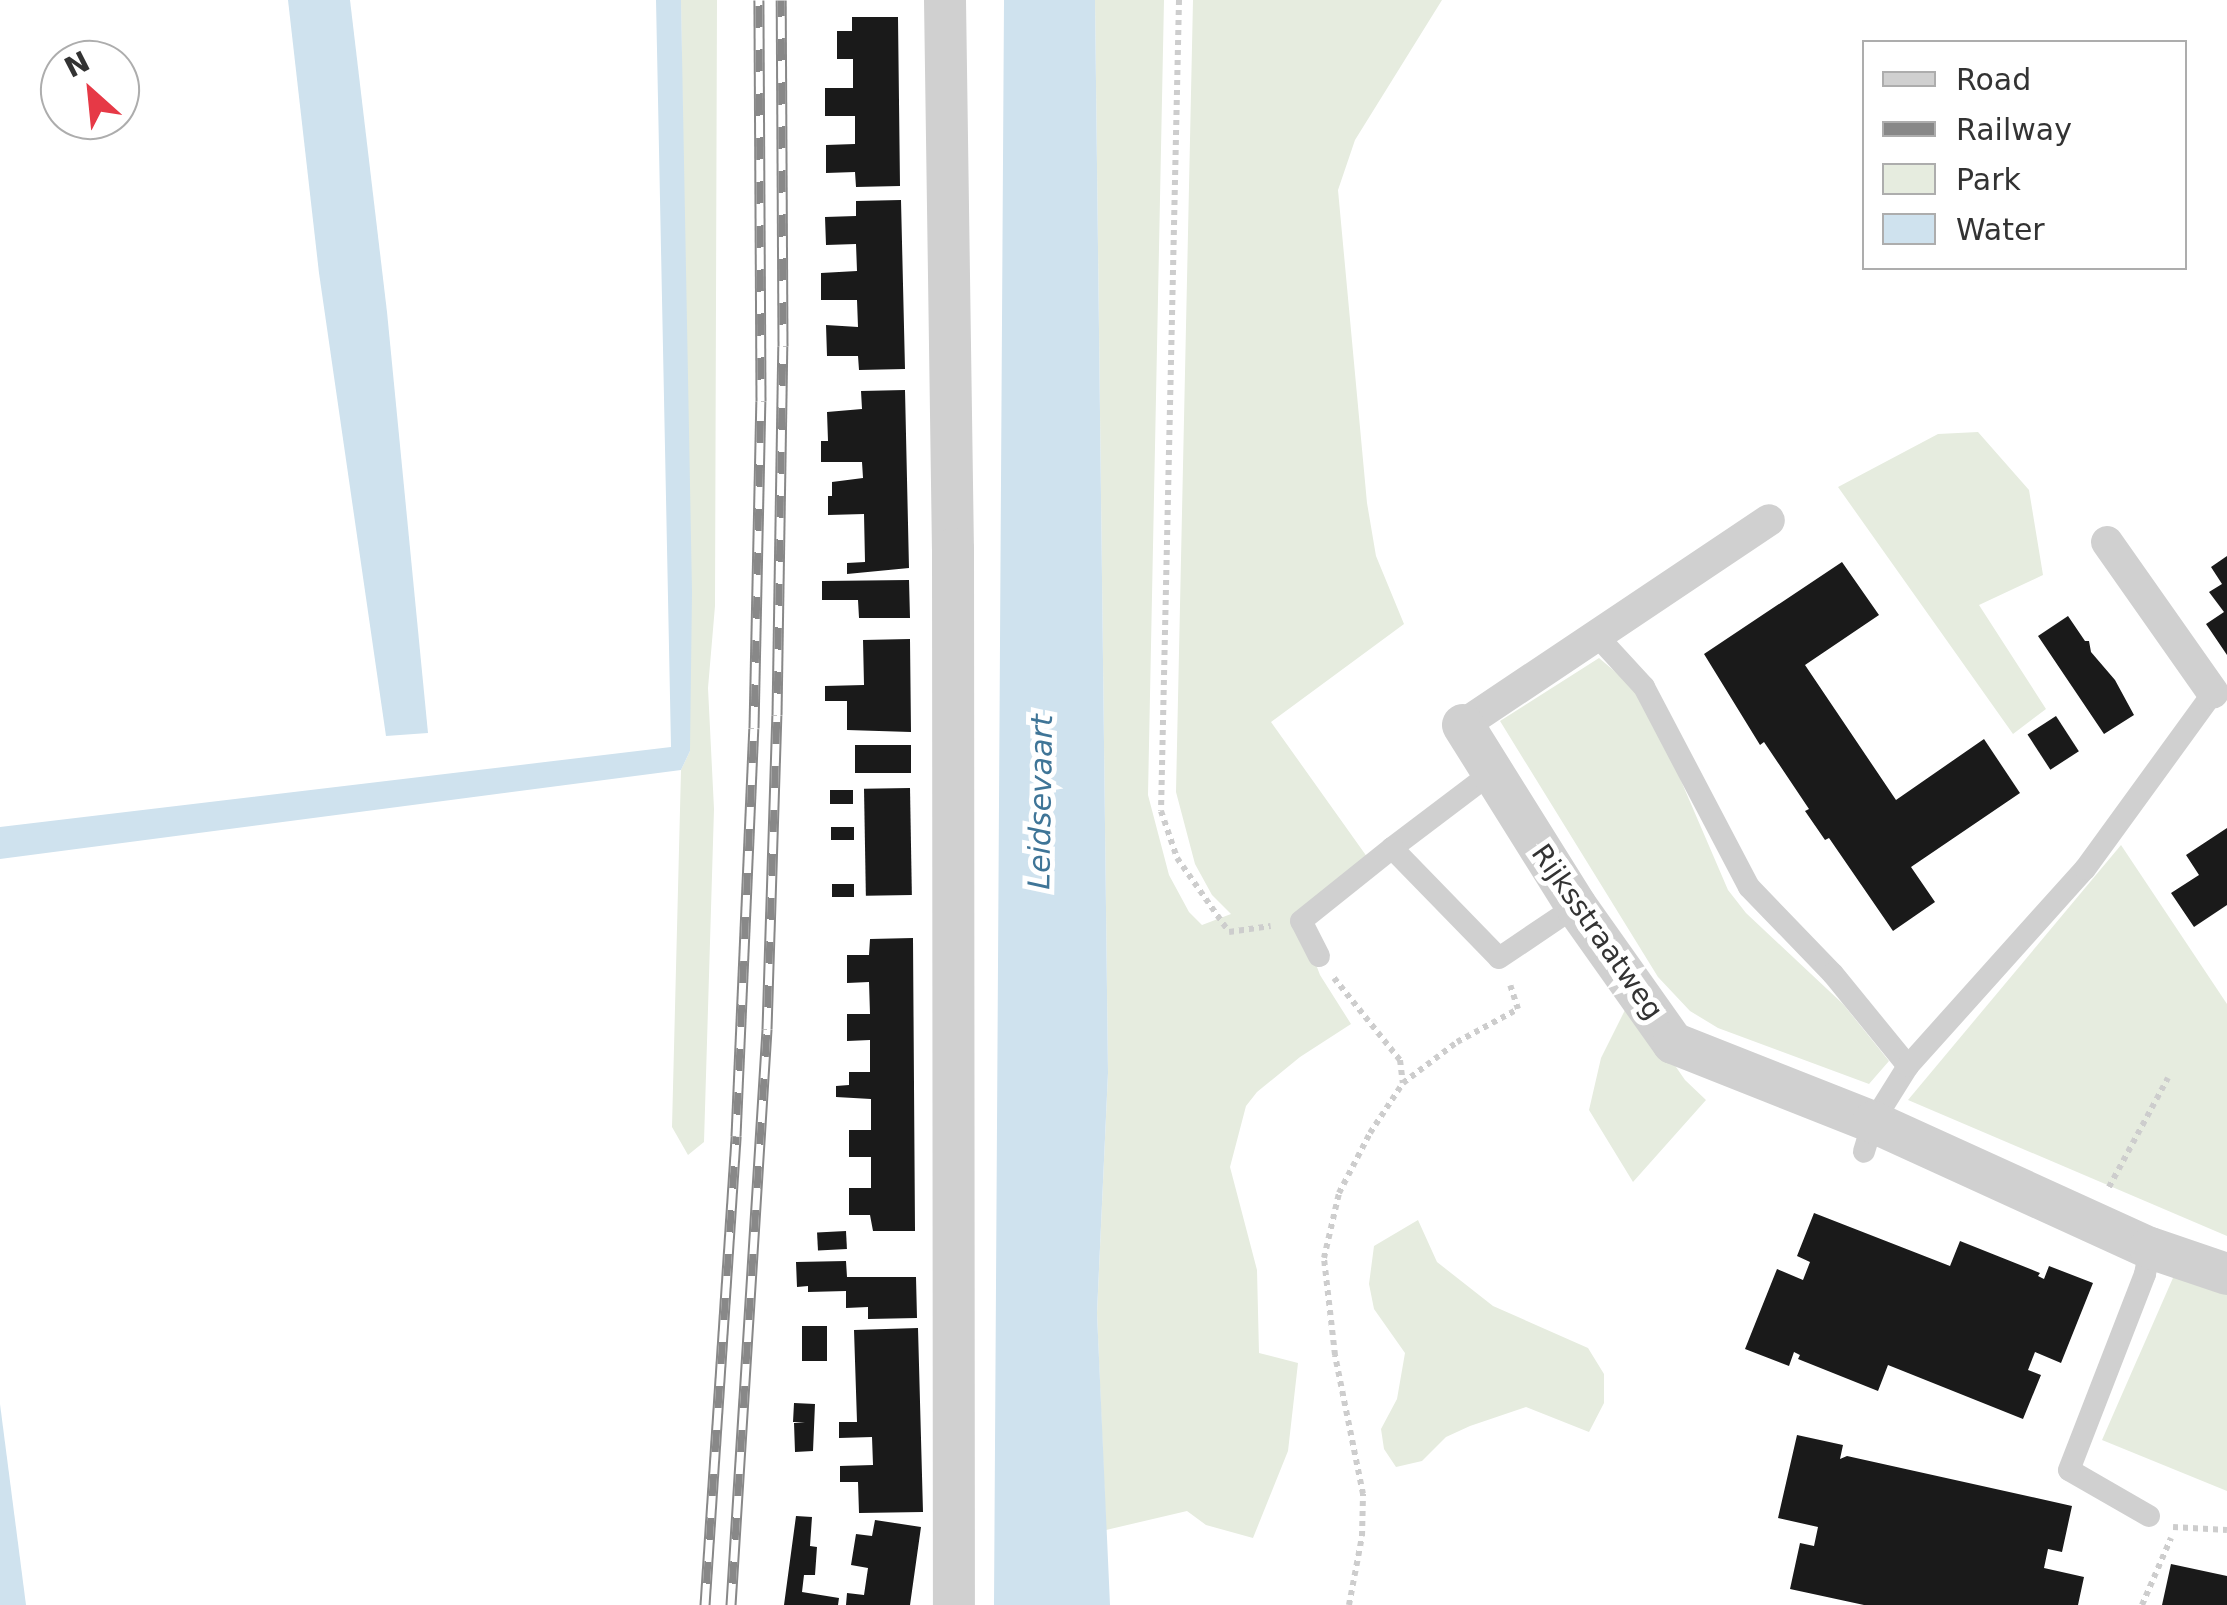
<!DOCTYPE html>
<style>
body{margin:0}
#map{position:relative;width:2227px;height:1605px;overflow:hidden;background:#fff;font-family:"DejaVu Sans",sans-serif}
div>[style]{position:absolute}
.green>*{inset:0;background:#e6ecdf}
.water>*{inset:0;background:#cfe2ee}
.building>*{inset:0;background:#1a1a1a;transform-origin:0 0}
.path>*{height:6px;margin-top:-3px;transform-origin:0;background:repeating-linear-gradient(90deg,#cdcdcd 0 5px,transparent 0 10px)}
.service>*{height:22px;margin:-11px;padding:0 11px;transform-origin:11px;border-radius:11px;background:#d0d0d0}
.pedestrian>*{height:32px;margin:-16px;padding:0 16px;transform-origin:16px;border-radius:16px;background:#d0d0d0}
.minor>*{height:42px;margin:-21px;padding:0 21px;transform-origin:21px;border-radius:21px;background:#d0d0d0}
.rail>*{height:11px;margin-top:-5.5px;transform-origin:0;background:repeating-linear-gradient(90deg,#fff 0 22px,#888 0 44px);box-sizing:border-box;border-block:2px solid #888}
span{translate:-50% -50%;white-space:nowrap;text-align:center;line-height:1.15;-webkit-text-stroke:10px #fff;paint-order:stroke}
.street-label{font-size:28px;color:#333}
.water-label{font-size:30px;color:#3f7597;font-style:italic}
.legend{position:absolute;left:1862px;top:40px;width:325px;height:230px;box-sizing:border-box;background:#fff;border:2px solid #adadad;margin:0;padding:12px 18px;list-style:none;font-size:30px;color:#333}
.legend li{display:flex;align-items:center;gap:20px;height:50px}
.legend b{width:50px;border:2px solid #adadad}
.north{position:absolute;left:40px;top:40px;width:100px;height:100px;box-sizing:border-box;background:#fff;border:2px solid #adadad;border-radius:50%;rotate:333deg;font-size:28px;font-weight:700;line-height:40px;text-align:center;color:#333}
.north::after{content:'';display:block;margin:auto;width:35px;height:45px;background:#e63946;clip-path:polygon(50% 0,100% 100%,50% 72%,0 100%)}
</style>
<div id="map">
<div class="green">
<div style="clip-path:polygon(681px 0,717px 0,715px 606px,708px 688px,714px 809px,704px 1142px,688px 1155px,672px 1127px,681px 770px,690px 751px)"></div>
<div style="clip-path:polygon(1095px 0,1164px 0,1148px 795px,1169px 875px,1189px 912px,1202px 925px,1231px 914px,1212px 895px,1195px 864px,1176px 792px,1193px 0,1442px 0,1355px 140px,1338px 190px,1367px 503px,1376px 556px,1404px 624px,1271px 722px,1370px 861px,1301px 925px,1320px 975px,1351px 1024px,1300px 1057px,1257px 1092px,1246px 1106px,1230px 1167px,1257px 1270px,1259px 1353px,1298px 1363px,1288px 1451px,1253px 1538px,1206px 1525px,1187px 1511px,1106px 1530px,1097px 1313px,1108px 1073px)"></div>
<div style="clip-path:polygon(1978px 432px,2029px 490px,2043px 575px,1979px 605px,2046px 709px,2013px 734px,1838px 487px,1938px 434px)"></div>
<div style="clip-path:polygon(1599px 658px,1645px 697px,1728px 890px,1746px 913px,1843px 1004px,1889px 1061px,1869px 1084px,1718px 1028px,1690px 1011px,1658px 977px,1500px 721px)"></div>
<div style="clip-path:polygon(2121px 845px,2227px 1004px,2227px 1236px,1908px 1100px)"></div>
<div style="clip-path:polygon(1630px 1000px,1685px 1080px,1706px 1100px,1633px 1182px,1589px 1110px,1601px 1058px)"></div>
<div style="clip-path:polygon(1418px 1220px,1437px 1262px,1493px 1306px,1588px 1348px,1604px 1374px,1604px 1403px,1589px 1432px,1526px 1407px,1470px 1426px,1446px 1437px,1422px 1461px,1396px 1467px,1384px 1449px,1381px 1429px,1397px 1399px,1405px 1353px,1374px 1309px,1369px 1284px,1374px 1246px)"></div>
<div style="clip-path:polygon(2176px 1271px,2227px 1289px,2227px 1491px,2102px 1440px)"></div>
</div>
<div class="water">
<div style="clip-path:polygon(288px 0,350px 0,387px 312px,428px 733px,386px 736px,319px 273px)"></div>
<div style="clip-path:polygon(656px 0,681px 0,692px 592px,690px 751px,681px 770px,0 859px,0 827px,671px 747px)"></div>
<div style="clip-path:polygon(1004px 0,1095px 0,1108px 1073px,1097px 1313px,1110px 1605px,994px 1605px)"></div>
<div style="clip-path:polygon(0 1404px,26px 1605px,0 1605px)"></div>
</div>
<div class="building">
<div style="clip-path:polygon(852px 17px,898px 17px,900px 186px,856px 187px,855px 172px,826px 173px,826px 145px,855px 144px,855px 116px,825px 116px,825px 88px,853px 88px,853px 59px,837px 59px,837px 31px,852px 31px)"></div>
<div style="clip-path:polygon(901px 200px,905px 369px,859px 370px,858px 356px,827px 356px,826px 325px,858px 327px,857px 300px,821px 300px,821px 273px,857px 271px,856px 244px,826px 245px,825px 217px,856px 216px,856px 201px)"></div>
<div style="clip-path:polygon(905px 390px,909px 568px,847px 574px,847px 563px,865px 562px,864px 514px,828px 515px,828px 496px,832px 496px,832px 482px,863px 478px,862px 462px,821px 462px,821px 441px,828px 441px,827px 412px,862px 409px,861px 391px)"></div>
<div style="clip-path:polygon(2227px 556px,2227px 655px,2206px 624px,2224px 612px,2209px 592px,2222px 584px,2211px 567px)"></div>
<div style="clip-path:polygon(1842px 562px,1879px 615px,1805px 665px,1896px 800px,1984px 739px,2020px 793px,1911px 867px,1935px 902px,1893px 931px,1829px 838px,1825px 840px,1805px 811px,1809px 809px,1764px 742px,1760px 745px,1704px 654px)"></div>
<div style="clip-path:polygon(909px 580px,910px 618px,859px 618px,858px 600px,822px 600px,822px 581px)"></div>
<div style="clip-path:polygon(2068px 616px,2085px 641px,2089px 641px,2091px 652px,2115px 680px,2134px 715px,2104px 734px,2038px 636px)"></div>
<div style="clip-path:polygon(910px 639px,911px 732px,847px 730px,847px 701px,825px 701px,825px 686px,864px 685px,863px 640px)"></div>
<div style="left:2056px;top:716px;width:42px;height:34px;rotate:57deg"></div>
<div style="left:855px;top:745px;width:56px;height:28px"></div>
<div style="left:910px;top:788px;width:107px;height:46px;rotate:89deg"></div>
<div style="left:853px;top:790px;width:14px;height:23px;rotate:90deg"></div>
<div style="left:831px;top:827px;width:23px;height:13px"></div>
<div style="clip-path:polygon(2227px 828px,2227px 905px,2194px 927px,2171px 893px,2199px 875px,2186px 855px)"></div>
<div style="left:832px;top:884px;width:22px;height:13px"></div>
<div style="clip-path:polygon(913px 938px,915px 1231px,873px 1231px,870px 1215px,849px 1215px,849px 1188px,871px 1188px,871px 1157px,849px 1157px,849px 1130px,871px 1130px,871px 1099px,836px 1097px,836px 1086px,849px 1085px,849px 1072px,870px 1072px,870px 1040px,847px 1041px,847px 1014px,870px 1014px,869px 982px,847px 983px,847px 955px,869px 955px,870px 939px)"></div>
<div style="clip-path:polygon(1814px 1213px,1950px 1266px,1960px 1241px,2040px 1273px,2038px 1276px,2044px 1279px,2049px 1266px,2093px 1283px,2061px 1363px,2035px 1352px,2028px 1370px,2041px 1375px,2023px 1419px,1888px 1365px,1878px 1391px,1798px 1359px,1800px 1355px,1794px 1352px,1789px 1366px,1745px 1349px,1777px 1269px,1803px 1280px,1810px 1262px,1797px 1256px)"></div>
<div style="left:846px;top:1231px;width:18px;height:29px;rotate:87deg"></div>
<div style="clip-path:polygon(846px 1261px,847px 1277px,916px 1277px,917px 1318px,868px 1319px,868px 1307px,846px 1308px,846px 1291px,808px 1292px,808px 1286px,797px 1287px,796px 1262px)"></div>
<div style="left:802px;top:1326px;width:25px;height:35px"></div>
<div style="clip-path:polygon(918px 1328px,923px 1512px,859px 1513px,858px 1482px,840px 1482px,840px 1466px,873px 1465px,872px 1437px,839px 1438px,839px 1422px,857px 1422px,854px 1330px)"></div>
<div style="clip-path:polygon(794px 1403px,815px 1404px,813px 1451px,795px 1452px,794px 1423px,805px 1422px,793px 1422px)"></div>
<div style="clip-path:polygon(1797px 1435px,1843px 1445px,1840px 1459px,1847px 1456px,2072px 1506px,2062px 1552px,2048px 1549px,2044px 1568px,2084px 1577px,2078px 1605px,1864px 1605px,1790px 1589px,1800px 1543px,1814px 1546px,1818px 1527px,1778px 1518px)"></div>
<div style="clip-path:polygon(796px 1516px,812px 1517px,810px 1546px,817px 1547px,815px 1575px,804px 1575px,802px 1592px,839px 1598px,838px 1605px,784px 1605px)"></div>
<div style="clip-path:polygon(875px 1520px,921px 1527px,910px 1605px,846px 1605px,847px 1593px,864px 1595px,868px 1568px,851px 1565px,856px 1534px,872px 1536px)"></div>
<div style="clip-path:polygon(2171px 1564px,2227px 1576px,2227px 1605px,2162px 1605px)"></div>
</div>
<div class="path">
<div style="left:1179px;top:0;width:811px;rotate:91.27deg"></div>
<div style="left:1161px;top:811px;width:50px;rotate:71.2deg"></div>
<div style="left:1177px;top:858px;width:90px;rotate:54.9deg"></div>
<div style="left:1229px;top:932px;width:42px;rotate:-8.1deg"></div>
<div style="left:1334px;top:978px;width:105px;rotate:51.2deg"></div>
<div style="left:1400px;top:1060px;width:23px;rotate:83deg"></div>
<div style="left:2109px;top:1187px;width:124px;rotate:-61.6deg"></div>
<div style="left:2173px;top:1527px;width:54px;rotate:3.2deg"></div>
<div style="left:1349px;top:1605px;width:70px;rotate:-79.3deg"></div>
<div style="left:1362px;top:1536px;width:42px;rotate:-88.6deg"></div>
<div style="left:1363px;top:1494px;width:142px;rotate:-101.4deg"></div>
<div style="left:1335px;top:1355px;width:98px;rotate:-96.5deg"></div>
<div style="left:1324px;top:1258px;width:67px;rotate:-77deg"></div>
<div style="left:1339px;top:1193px;width:68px;rotate:-62.7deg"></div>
<div style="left:1370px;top:1133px;width:60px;rotate:-56.6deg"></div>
<div style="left:1403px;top:1083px;width:68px;rotate:-37.2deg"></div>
<div style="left:1457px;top:1042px;width:69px;rotate:-28.4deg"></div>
<div style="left:1518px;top:1009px;width:25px;rotate:-108deg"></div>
<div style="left:2142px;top:1605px;width:73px;rotate:-66.6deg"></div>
</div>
<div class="service">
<div style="left:1598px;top:637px;width:68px;rotate:47.4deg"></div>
<div style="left:1644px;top:687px;width:226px;rotate:62.3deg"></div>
<div style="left:1749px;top:887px;width:121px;rotate:46deg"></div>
<div style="left:1833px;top:974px;width:119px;rotate:50.8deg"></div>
<div style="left:1908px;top:1066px;width:66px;rotate:122deg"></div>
<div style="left:1873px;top:1122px;width:31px;rotate:107deg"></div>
<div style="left:1392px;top:848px;width:123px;rotate:-37.1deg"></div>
<div style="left:1319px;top:956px;width:39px;rotate:-117deg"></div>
<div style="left:1301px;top:921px;width:117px;rotate:-38.7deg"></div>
<div style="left:1392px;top:848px;width:153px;rotate:45.8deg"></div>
<div style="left:1499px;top:958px;width:93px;rotate:-34deg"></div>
<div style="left:1908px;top:1066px;width:265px;rotate:-48.1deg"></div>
<div style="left:2085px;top:869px;width:218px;rotate:-54deg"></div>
<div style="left:2149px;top:1516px;width:92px;rotate:-150.1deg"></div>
<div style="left:2069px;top:1470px;width:210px;rotate:-68.8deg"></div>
<div style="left:2145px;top:1274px;width:26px;rotate:-79deg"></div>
</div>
<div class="pedestrian">
<div style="left:2107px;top:542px;width:184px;rotate:54.9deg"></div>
<div style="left:1463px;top:725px;width:368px;rotate:-33.8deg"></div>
</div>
<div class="minor">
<div style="left:945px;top:0;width:549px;rotate:89.17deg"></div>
<div style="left:953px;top:549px;width:1056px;rotate:89.95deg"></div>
<div style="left:1463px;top:725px;width:213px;rotate:58deg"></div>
<div style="left:1576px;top:906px;width:168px;rotate:54.7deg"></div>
<div style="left:1673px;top:1043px;width:215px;rotate:21.6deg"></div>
<div style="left:1873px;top:1122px;width:304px;rotate:24.5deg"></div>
<div style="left:2150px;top:1248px;width:81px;rotate:18.7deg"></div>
</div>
<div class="rail">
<div style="left:705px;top:1605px;width:470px;rotate:-86.2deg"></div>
<div style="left:736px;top:1136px;width:408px;rotate:-87.5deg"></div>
<div style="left:754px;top:728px;width:327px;rotate:-88.8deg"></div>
<div style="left:761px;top:401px;width:401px;rotate:-90.3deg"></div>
<div style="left:731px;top:1605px;width:577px;rotate:-86.42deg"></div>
<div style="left:767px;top:1029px;width:314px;rotate:-88.2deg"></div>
<div style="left:777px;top:715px;width:369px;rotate:-89.1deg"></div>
<div style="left:783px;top:346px;width:346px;rotate:-90.3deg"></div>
</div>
<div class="street-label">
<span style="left:1597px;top:932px;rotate:55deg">Rijksstraatweg</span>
</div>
<div class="water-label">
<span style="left:1041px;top:802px;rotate:-89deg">Leidsevaart</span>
</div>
<ul class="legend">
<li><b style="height:12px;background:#d0d0d0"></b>Road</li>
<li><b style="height:12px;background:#888"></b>Railway</li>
<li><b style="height:28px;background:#e6ecdf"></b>Park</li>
<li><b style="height:28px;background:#cfe2ee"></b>Water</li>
</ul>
<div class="north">N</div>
</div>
